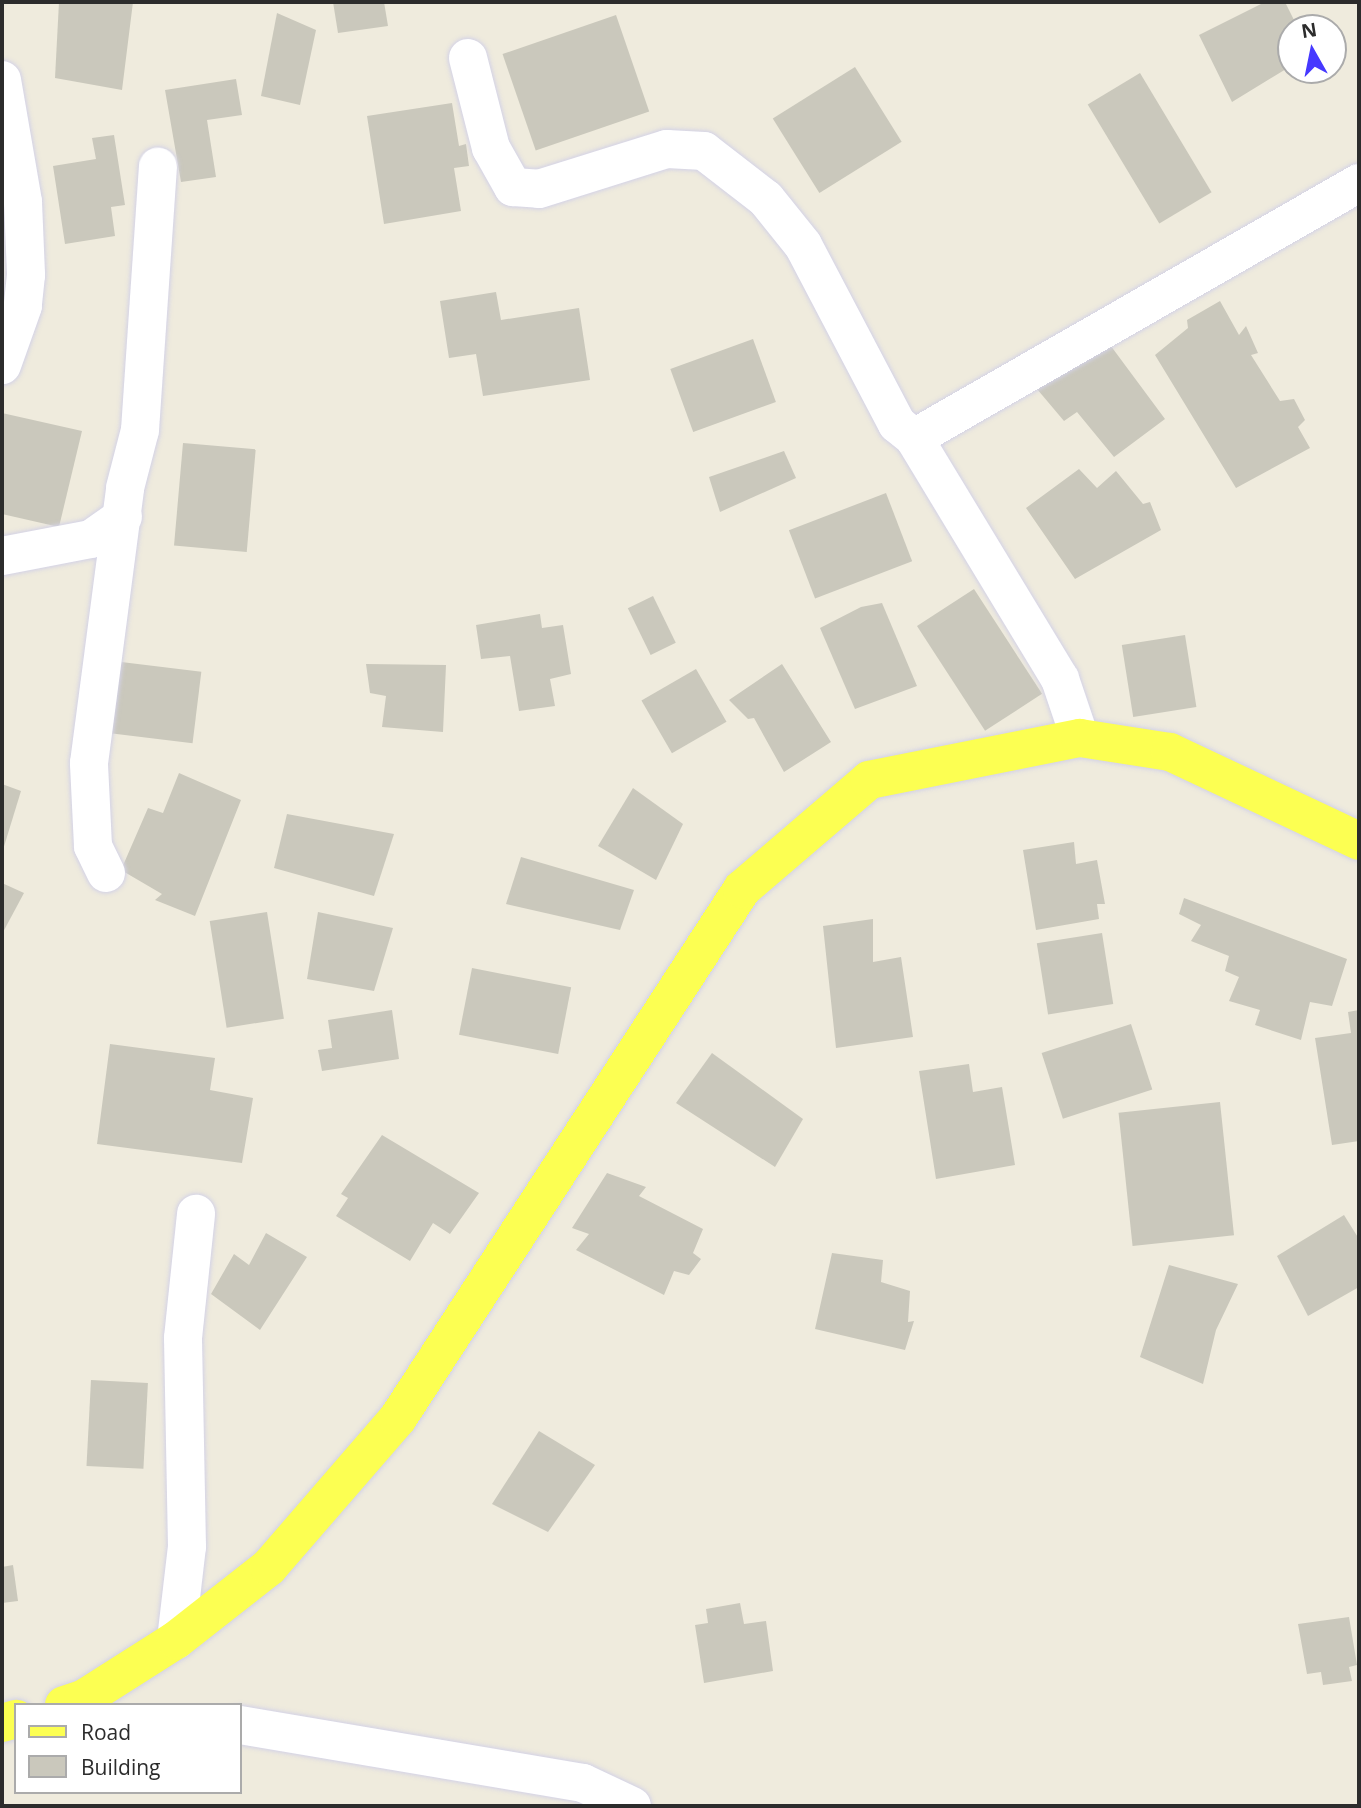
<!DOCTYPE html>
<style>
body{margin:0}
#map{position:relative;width:1361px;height:1808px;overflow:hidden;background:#efebdd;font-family:"Open Sans",sans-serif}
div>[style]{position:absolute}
.building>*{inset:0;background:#cac8bc;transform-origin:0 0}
.roads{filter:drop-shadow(0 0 2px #d3d2e6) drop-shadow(0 0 2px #d3d2e6)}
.minor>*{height:38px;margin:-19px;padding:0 19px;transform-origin:19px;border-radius:19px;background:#fff}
.major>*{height:38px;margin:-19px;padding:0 19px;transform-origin:19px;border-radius:19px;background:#fcff52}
span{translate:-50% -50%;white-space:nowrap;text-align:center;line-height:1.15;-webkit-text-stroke:5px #fff;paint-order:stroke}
.frame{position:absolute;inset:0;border:4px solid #2c2c2c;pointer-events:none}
.legend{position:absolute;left:14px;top:1703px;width:228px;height:91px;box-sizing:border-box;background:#fff;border:2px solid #ababab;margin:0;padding:9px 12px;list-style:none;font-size:21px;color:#2c2c2c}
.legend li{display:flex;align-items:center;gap:14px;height:35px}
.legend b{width:35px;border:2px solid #ababab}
.north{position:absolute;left:1277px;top:14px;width:70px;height:70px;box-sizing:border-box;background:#fff;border:2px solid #ababab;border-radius:50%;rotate:351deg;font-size:19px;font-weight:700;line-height:28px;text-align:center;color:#2c2c2c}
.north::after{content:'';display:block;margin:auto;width:24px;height:32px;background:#4639ff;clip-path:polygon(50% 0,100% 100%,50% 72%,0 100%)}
</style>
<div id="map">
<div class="building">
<div style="clip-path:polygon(59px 2px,133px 2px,122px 90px,55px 78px)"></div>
<div style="clip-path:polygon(333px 2px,384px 2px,388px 26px,338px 33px)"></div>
<div style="clip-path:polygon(1265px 2px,1285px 2px,1298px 28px,1291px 28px,1291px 66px,1232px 102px,1199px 35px)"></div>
<div style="clip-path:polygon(277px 13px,316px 30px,300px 105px,261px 96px)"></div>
<div style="left:616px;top:15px;width:102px;height:120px;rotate:71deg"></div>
<div style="left:855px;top:67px;width:88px;height:97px;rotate:58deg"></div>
<div style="left:1140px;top:73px;width:139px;height:61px;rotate:59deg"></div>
<div style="clip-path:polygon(236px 79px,242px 115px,207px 120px,216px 177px,181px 182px,165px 90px)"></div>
<div style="clip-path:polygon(452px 103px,459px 146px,466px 144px,469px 166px,454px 168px,461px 211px,384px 224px,367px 116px)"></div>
<div style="clip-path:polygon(114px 135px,125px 205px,111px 207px,115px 236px,65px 244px,53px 166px,96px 159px,92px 138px)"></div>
<div style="clip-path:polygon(496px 292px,501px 320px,579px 308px,590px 380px,483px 396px,476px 354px,449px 358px,440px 301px)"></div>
<div style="clip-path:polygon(1220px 301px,1239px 335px,1246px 326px,1258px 353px,1251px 355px,1280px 401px,1294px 399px,1305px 420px,1298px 427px,1310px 448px,1236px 488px,1155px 355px,1188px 328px,1187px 320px)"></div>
<div style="clip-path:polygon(1102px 334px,1165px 419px,1114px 457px,1077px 412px,1064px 421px,1037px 389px)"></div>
<div style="left:753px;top:339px;width:67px;height:88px;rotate:70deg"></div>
<div style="clip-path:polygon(2px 413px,82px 431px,59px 527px,2px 514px)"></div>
<div style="left:183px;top:443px;width:73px;height:103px;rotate:5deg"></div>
<div style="clip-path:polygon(784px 451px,796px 478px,720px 512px,709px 477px)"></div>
<div style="clip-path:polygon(1079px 469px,1097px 488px,1116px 471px,1143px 504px,1150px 502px,1161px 530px,1075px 579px,1026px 508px)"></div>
<div style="left:886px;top:493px;width:73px;height:104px;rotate:69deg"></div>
<div style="left:974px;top:589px;width:125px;height:68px;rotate:57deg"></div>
<div style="left:653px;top:596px;width:52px;height:28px;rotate:64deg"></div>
<div style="clip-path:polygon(882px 603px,917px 686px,855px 709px,820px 628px,861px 607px)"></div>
<div style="clip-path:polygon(540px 614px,542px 628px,563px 625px,571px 674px,550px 679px,555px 706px,519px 711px,510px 656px,481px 659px,476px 625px)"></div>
<div style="left:1185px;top:635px;width:73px;height:64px;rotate:81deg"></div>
<div style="left:113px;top:661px;width:89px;height:72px;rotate:7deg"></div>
<div style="clip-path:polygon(366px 664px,446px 665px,443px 732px,382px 727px,386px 696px,370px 693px)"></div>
<div style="clip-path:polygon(782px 664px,831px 742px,784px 772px,754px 718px,748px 719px,729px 700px)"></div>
<div style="left:696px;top:669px;width:61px;height:63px;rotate:60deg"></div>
<div style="clip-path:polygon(179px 773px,241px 800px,195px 916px,155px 900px,162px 894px,121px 870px,148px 808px,163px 813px)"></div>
<div style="clip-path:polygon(2px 784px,21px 791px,2px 853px)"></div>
<div style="clip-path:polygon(633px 788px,683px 824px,656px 880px,598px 846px)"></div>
<div style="clip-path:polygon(287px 814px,394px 834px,374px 896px,274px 868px)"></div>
<div style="clip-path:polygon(1074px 842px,1076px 864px,1097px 860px,1105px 904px,1097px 904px,1099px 919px,1036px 930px,1023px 850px)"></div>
<div style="clip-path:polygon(521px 857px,634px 890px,620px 930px,506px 904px)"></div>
<div style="clip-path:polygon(2px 883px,24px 893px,2px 934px)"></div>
<div style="clip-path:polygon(1184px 898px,1347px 959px,1332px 1006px,1310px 1002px,1301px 1040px,1255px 1025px,1260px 1010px,1229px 1001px,1239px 977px,1225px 971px,1229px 956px,1191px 941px,1201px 925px,1179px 914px)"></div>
<div style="left:267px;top:912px;width:108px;height:58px;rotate:81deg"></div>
<div style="clip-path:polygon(318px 912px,393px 928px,374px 991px,307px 979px)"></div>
<div style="clip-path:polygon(873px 919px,873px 962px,901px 957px,913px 1037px,836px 1048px,823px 926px)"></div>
<div style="left:1102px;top:933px;width:72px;height:66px;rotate:81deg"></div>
<div style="left:472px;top:968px;width:101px;height:68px;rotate:11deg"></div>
<div style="clip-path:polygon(392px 1010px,399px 1059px,322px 1071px,318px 1050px,332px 1048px,328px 1020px)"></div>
<div style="clip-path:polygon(1359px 1010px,1359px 1141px,1332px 1145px,1315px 1038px,1351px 1033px,1348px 1012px)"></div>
<div style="left:1131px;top:1024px;width:69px;height:94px;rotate:72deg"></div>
<div style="clip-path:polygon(110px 1044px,215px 1058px,210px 1090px,253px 1098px,242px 1163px,97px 1144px)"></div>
<div style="clip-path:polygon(712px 1053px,803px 1119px,775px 1167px,676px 1103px)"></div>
<div style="clip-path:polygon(969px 1064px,973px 1092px,1002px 1087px,1015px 1165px,936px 1179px,919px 1071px)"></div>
<div style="left:1220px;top:1102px;width:134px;height:102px;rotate:84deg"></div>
<div style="clip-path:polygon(382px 1135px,479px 1193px,450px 1234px,433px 1223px,410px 1261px,336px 1216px,348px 1198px,341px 1194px)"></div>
<div style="clip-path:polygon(607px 1173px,646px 1187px,639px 1196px,703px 1229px,693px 1253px,701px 1259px,689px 1275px,674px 1271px,664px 1295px,576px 1250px,589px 1234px,572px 1228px)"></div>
<div style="clip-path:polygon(1344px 1215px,1359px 1239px,1359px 1287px,1308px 1316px,1277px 1256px)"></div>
<div style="clip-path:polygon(266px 1233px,307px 1257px,260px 1330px,211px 1294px,234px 1254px,249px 1265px)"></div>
<div style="clip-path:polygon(832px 1253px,883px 1260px,881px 1282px,910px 1291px,908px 1322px,914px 1321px,905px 1350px,815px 1329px)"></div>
<div style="clip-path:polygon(1169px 1265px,1238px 1284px,1216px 1330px,1203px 1384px,1140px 1357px)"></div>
<div style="left:91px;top:1380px;width:57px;height:86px;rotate:3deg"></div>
<div style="clip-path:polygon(539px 1431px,595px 1465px,548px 1532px,492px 1504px)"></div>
<div style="clip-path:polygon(13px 1565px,18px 1601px,2px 1603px,2px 1567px)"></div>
<div style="clip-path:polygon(740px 1603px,744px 1624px,766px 1621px,773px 1671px,704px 1683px,695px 1625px,708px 1623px,706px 1609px)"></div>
<div style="clip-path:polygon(1349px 1617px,1357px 1665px,1349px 1667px,1352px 1681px,1323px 1685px,1321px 1672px,1307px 1674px,1298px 1624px)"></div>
</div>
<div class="roads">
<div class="minor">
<div style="left:468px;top:58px;width:93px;rotate:75.7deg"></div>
<div style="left:491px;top:148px;width:45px;rotate:60.6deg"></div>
<div style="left:513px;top:187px;width:26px;rotate:4deg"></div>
<div style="left:539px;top:189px;width:134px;rotate:-17.4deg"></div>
<div style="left:667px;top:149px;width:37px;rotate:3deg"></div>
<div style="left:704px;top:151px;width:78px;rotate:37.7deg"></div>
<div style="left:766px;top:199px;width:59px;rotate:51.2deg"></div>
<div style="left:803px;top:245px;width:202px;rotate:62.3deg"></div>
<div style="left:897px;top:424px;width:22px;rotate:39deg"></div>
<div style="left:914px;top:438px;width:282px;rotate:58.8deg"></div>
<div style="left:1060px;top:679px;width:62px;rotate:71.3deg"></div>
<div style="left:2px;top:80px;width:124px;rotate:80.2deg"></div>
<div style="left:23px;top:202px;width:73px;rotate:87.6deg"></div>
<div style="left:26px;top:275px;width:31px;rotate:96deg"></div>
<div style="left:23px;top:306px;width:63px;rotate:109.6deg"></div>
<div style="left:914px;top:438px;width:513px;rotate:-29.81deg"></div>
<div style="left:2px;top:556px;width:91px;rotate:-10.8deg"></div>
<div style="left:91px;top:539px;width:39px;rotate:-35deg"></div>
<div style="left:106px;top:873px;width:30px;rotate:-116deg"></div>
<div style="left:93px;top:846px;width:83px;rotate:-92.8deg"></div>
<div style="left:89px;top:763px;width:277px;rotate:-82.5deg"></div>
<div style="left:125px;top:488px;width:60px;rotate:-75.5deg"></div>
<div style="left:140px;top:430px;width:264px;rotate:-86.1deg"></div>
<div style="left:176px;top:1640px;width:94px;rotate:-83.3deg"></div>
<div style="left:187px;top:1547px;width:209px;rotate:-91.1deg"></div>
<div style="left:183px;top:1338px;width:125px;rotate:-84deg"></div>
<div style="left:240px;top:1725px;width:348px;rotate:9.6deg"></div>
<div style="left:583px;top:1783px;width:54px;rotate:25.1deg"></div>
</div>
<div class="major">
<div style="left:64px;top:1705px;width:20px;rotate:-18deg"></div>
<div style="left:83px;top:1699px;width:110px;rotate:-32.4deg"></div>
<div style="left:176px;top:1640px;width:118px;rotate:-38.1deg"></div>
<div style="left:269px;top:1567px;width:197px;rotate:-49.1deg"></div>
<div style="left:398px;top:1418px;width:631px;rotate:-56.96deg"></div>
<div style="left:742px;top:889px;width:167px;rotate:-40.6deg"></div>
<div style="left:869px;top:780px;width:215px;rotate:-11.3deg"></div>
<div style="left:1080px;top:738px;width:91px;rotate:8.8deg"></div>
<div style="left:1170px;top:752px;width:209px;rotate:25.2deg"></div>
<div style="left:2px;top:1723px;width:15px;rotate:-16deg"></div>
</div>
</div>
<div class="frame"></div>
<ul class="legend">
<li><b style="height:9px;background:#fcff52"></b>Road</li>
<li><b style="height:19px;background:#cac8bc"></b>Building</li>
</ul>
<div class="north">N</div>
</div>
